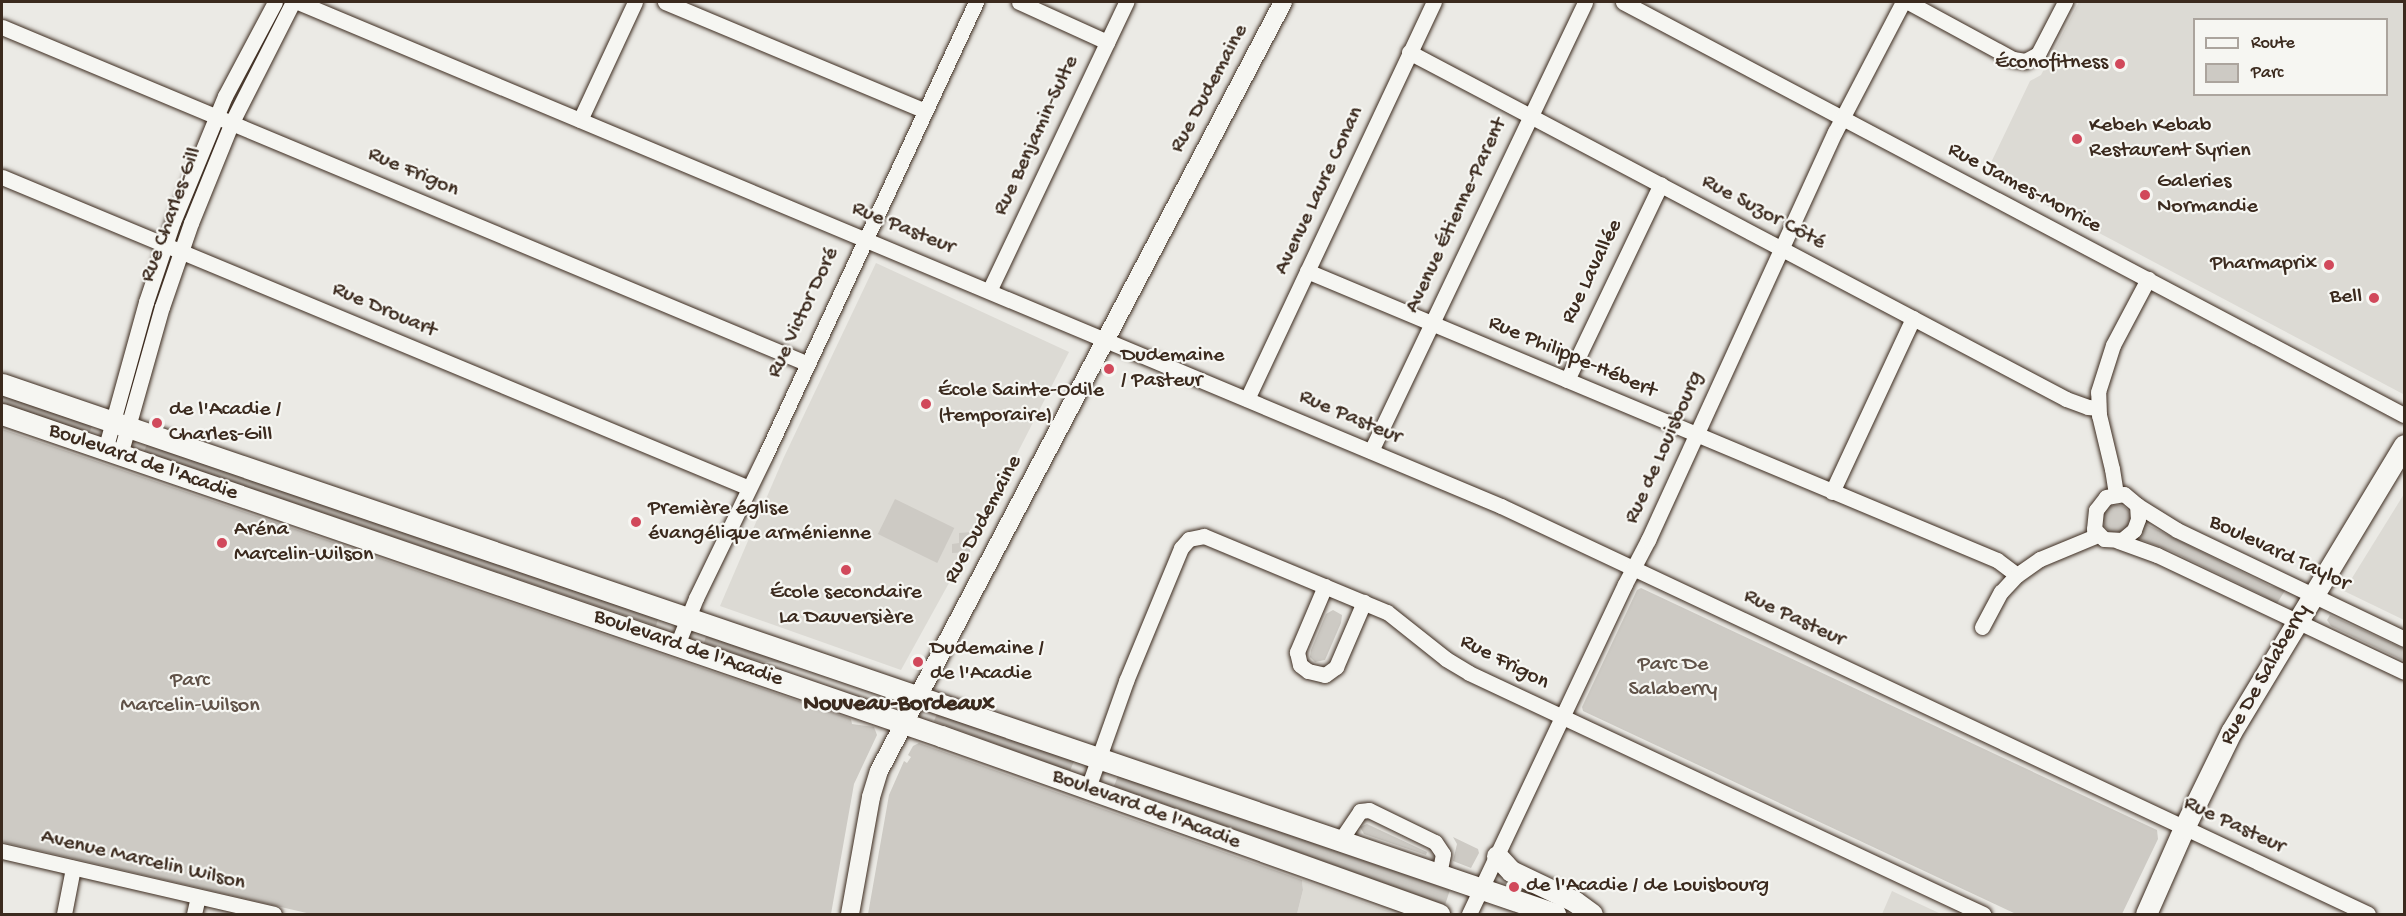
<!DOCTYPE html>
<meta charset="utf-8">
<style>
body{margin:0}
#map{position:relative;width:2406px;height:916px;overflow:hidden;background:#ebeae5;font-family:"Gochi Hand",sans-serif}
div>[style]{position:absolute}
.built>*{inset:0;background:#dcdad4}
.green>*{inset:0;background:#cdcac4;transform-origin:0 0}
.round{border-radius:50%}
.roads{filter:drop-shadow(0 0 2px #3b2a1e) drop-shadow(0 0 2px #3b2a1e)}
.minor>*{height:15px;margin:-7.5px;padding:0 7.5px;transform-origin:7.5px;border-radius:7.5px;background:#f6f6f2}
.tertiary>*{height:18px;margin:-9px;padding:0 9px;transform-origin:9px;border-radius:9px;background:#f6f6f2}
.secondary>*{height:21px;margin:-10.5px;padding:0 10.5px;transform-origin:10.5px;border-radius:10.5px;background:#f6f6f2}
.dots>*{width:16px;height:16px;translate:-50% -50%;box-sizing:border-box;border:3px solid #f6f6f2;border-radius:50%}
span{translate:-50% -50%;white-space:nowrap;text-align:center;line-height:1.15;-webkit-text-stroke:4.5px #f6f6f2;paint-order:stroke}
.poi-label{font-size:22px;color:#3b2a1e}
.right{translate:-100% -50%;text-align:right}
.left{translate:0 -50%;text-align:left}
.street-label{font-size:22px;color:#3b2a1e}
.park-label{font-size:22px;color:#605248}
.neighbourhood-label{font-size:24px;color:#3b2a1e;font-weight:700}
.frame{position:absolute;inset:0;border:3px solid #3b2a1e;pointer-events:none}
.legend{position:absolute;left:2193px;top:18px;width:195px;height:78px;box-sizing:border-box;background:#f6f6f2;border:2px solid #aba49d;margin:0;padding:8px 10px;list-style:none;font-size:18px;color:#3b2a1e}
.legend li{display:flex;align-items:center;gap:12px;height:30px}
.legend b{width:30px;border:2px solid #aba49d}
</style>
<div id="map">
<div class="built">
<div style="clip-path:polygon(evenodd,2079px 2px,2404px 2px,2403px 394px,1986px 173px,2030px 81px,2041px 75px,2079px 2px,2194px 20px,2386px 20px,2386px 94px,2194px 94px,2194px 20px)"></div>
<div style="clip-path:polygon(876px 263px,1069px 352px,976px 534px,901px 670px,720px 606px,784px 457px)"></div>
<div style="clip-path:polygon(2404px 494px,2404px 620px,2344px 591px)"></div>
<div style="clip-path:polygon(1302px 880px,1396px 914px,1297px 914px,1303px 890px)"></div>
<div style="clip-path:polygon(1892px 891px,1941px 914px,1882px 914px)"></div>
</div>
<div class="green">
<div style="left:2px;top:395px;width:95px;height:8px;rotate:19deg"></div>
<div style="clip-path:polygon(2px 429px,851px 719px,852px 724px,874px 727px,877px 735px,854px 784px,831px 914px,311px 914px,2px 842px)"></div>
<div style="clip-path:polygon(147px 444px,658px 619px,656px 626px,144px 452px)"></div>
<div style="left:895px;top:499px;width:66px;height:39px;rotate:26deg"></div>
<div class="round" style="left:2103px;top:505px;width:28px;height:28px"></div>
<div style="clip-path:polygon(2144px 523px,2270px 586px,2286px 589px,2276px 605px,2264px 596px,2171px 551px,2139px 539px)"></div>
<div style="clip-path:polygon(972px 532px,970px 552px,952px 553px,952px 544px,959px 543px,959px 533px)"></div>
<div style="clip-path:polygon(1641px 588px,2157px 830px,2158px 839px,2122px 914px,2016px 914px,1583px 711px,1582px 707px,1637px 590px)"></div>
<div style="clip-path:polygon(1333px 610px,1342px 615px,1341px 623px,1325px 660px,1315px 662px,1310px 657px,1311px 650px,1326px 614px)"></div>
<div style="clip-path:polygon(2330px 615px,2404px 649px,2404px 661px,2331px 626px,2327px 620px)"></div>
<div style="clip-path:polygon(706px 636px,787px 663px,765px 662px,748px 658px,704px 643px)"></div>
<div style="clip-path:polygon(937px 714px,1074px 761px,1070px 771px,934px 721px)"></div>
<div style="clip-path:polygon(919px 743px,1302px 880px,1303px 890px,1297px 914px,868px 914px,889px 795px,904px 761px,907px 763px,911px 757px,908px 755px,913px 746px)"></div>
<div style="clip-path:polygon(1118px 776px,1450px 890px,1445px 905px,1114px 786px)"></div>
<div style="clip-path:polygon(1367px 824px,1427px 852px,1426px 855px,1364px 834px,1360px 827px)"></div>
<div style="clip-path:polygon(1453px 837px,1478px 849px,1479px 853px,1471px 868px,1453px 861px,1457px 844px)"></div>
</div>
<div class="roads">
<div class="minor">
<div style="left:298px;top:2px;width:1304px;rotate:22.73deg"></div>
<div style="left:1501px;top:506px;width:958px;rotate:25.2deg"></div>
<div style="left:665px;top:2px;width:282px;rotate:22.7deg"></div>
<div style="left:1019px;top:2px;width:97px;rotate:24.4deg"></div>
<div style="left:1623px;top:2px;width:883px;rotate:27.87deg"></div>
<div style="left:1908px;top:2px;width:119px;rotate:28.5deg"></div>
<div style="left:2013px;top:59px;width:12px;rotate:9deg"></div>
<div style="left:2025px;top:61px;width:15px;rotate:-28deg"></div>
<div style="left:2038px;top:54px;width:59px;rotate:-62.6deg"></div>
<div style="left:2px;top:27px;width:871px;rotate:22.68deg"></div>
<div style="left:1409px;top:52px;width:743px;rotate:27.84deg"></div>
<div style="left:2066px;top:399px;width:23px;rotate:20deg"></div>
<div style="left:2088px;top:407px;width:10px;rotate:6deg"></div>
<div style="left:580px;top:120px;width:130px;rotate:-65deg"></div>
<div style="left:2px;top:177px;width:809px;rotate:22.6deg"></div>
<div style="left:1307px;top:271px;width:748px;rotate:22.73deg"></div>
<div style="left:1997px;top:560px;width:25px;rotate:37deg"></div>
<div style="left:990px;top:289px;width:318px;rotate:-64.6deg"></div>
<div style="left:1567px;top:380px;width:217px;rotate:-64.4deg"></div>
<div style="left:1247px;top:399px;width:439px;rotate:-64.8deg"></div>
<div style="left:105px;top:450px;width:154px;rotate:-74.5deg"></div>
<div style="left:146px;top:302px;width:84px;rotate:-71.4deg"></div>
<div style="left:173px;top:222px;width:136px;rotate:-67.6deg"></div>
<div style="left:225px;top:96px;width:106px;rotate:-62deg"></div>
<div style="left:1371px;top:451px;width:497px;rotate:-64.5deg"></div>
<div style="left:120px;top:455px;width:154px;rotate:-74.2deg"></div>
<div style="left:162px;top:307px;width:89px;rotate:-71deg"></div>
<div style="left:191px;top:223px;width:109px;rotate:-67.9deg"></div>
<div style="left:232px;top:122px;width:135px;rotate:-63.1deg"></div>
<div style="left:1832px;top:492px;width:192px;rotate:-65deg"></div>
<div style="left:2116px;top:494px;width:25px;rotate:-99deg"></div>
<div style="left:2112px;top:469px;width:56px;rotate:-103.5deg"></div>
<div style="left:2099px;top:415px;width:23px;rotate:-92deg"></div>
<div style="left:2098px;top:392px;width:49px;rotate:-72.3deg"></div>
<div style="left:2113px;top:345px;width:75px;rotate:-62.1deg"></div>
<div style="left:2124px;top:494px;width:17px;rotate:40deg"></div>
<div style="left:2137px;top:505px;width:14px;rotate:86deg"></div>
<div style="left:2138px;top:519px;width:12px;rotate:110deg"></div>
<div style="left:2134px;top:530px;width:16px;rotate:140deg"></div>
<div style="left:2122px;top:540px;width:18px;rotate:-177deg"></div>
<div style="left:2104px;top:539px;width:14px;rotate:-135deg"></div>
<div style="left:2094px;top:529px;width:19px;rotate:-84deg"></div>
<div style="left:2096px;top:510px;width:16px;rotate:-52deg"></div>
<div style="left:2106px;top:497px;width:18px;rotate:-9deg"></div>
<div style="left:2137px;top:505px;width:47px;rotate:32deg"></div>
<div style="left:2177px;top:530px;width:252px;rotate:25.6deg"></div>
<div style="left:2118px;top:541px;width:41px;rotate:19.7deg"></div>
<div style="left:2157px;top:555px;width:273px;rotate:25.3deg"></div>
<div style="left:1325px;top:586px;width:72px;rotate:113deg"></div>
<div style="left:1297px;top:652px;width:13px;rotate:77deg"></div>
<div style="left:1300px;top:665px;width:10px;rotate:37deg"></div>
<div style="left:1308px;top:671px;width:17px;rotate:13deg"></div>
<div style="left:1325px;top:675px;width:14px;rotate:-36deg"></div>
<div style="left:1336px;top:667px;width:71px;rotate:-66.7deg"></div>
<div style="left:1982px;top:627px;width:40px;rotate:-62deg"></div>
<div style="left:2001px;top:592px;width:23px;rotate:-47deg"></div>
<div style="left:2017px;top:575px;width:28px;rotate:-35deg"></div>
<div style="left:2040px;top:559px;width:63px;rotate:-22.5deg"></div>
<div style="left:677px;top:645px;width:51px;rotate:-68deg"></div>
<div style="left:696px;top:598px;width:158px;rotate:-64.1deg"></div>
<div style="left:765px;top:456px;width:501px;rotate:-65.07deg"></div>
<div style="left:1088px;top:788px;width:114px;rotate:-70.4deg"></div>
<div style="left:1126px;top:681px;width:144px;rotate:-67.5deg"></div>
<div style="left:1181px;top:548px;width:12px;rotate:-48deg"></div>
<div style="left:1189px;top:539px;width:15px;rotate:-11deg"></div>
<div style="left:1204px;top:536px;width:198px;rotate:22.6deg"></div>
<div style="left:1387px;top:612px;width:75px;rotate:38.5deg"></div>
<div style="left:1446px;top:659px;width:27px;rotate:31deg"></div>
<div style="left:1469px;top:673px;width:568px;rotate:25.12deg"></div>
<div style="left:1340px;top:841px;width:36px;rotate:-56deg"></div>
<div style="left:1360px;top:811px;width:9px;rotate:-6deg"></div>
<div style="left:1369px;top:810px;width:73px;rotate:25.9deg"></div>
<div style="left:1435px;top:842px;width:14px;rotate:56deg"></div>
<div style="left:1443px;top:854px;width:20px;rotate:101deg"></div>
<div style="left:2px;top:851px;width:279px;rotate:13deg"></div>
<div style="left:64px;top:914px;width:47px;rotate:-78.9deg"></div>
<div style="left:194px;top:914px;width:17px;rotate:-77deg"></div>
<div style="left:1469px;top:914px;width:365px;rotate:-64.7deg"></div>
<div style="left:1625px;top:584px;width:50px;rotate:-62.4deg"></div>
<div style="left:1648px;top:540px;width:449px;rotate:-65.4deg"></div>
<div style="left:1835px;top:132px;width:147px;rotate:-62.4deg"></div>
</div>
<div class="tertiary">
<div style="left:850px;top:914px;width:119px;rotate:-79.8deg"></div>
<div style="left:871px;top:797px;width:27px;rotate:-73deg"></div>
<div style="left:879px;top:771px;width:869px;rotate:-62.28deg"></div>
</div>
<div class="secondary">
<div style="left:2px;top:384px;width:1641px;rotate:18.84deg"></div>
<div style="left:2px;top:414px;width:993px;rotate:18.93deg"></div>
<div style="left:941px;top:736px;width:529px;rotate:19.67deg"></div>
<div style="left:1497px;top:856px;width:21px;rotate:47deg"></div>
<div style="left:1511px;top:871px;width:70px;rotate:25.5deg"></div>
<div style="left:1574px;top:901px;width:22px;rotate:36deg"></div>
<div style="left:2146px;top:914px;width:94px;rotate:-66.2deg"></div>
<div style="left:2184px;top:828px;width:107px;rotate:-63.9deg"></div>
<div style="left:2231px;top:732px;width:335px;rotate:-58.9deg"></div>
</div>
</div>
<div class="dots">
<div style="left:2120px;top:64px;background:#d1495b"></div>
<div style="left:2077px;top:139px;background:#d1495b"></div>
<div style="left:2145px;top:195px;background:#d1495b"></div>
<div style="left:2329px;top:265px;background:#d1495b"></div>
<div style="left:2374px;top:298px;background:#d1495b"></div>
<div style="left:1109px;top:369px;background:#d1495b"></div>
<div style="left:926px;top:404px;background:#d1495b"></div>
<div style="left:157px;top:423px;background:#d1495b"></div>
<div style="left:636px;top:522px;background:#d1495b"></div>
<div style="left:222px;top:543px;background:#d1495b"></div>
<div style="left:846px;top:570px;background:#d1495b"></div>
<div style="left:918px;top:662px;background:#d1495b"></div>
<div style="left:1514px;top:887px;background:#d1495b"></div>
</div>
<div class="poi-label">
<span class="right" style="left:2108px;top:64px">Éconofitness</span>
<span class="left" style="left:2089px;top:139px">Kebeh Kebab<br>Restaurent Syrien</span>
<span class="left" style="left:2157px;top:195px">Galeries<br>Normandie</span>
<span class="right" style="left:2317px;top:265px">Pharmaprix</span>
<span class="right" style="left:2362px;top:298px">Bell</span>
<span class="left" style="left:1121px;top:369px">Dudemaine<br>/ Pasteur</span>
<span class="left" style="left:938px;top:404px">École Sainte-Odile<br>(temporaire)</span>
<span class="left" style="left:169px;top:423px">de l'Acadie /<br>Charles-Gill</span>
<span class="left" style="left:648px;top:522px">Première église<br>évangélique arménienne</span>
<span class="left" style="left:234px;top:543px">Aréna<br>Marcelin-Wilson</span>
<span style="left:846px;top:606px">École secondaire<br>La Dauversière</span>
<span class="left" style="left:930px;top:662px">Dudemaine /<br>de l'Acadie</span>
<span class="left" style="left:1526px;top:887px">de l'Acadie / de Louisbourg</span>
</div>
<div class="street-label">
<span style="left:1210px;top:89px;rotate:-62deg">Rue Dudemaine</span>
<span style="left:1037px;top:136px;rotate:-65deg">Rue Benjamin-Sulte</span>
<span style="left:413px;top:173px;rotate:23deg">Rue Frigon</span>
<span style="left:2024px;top:189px;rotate:28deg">Rue James-Morrice</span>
<span style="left:1320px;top:191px;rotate:-65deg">Avenue Laure Conan</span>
<span style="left:1763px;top:213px;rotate:28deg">Rue Suzor Côté</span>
<span style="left:172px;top:215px;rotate:-70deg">Rue Charles-Gill</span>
<span style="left:1457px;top:216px;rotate:-65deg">Avenue Étienne-Parent</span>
<span style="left:903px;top:229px;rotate:22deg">Rue Pasteur</span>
<span style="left:1593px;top:272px;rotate:-64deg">Rue Lavallée</span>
<span style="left:384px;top:311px;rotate:23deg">Rue Drouart</span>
<span style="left:804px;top:313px;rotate:-65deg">Rue Victor Doré</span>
<span style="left:1572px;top:358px;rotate:23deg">Rue Philippe-Hébert</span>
<span style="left:1350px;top:418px;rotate:23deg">Rue Pasteur</span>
<span style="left:1665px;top:448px;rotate:-66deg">Rue de Louisbourg</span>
<span style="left:143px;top:463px;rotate:19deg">Boulevard de l'Acadie</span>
<span style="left:984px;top:520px;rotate:-62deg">Rue Dudemaine</span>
<span style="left:2279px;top:554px;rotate:25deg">Boulevard Taylor</span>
<span style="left:1794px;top:619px;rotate:25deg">Rue Pasteur</span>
<span style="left:688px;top:649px;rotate:19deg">Boulevard de l'Acadie</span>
<span style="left:1504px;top:663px;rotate:27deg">Rue Frigon</span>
<span style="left:2266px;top:675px;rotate:-60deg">Rue De Salaberry</span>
<span style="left:1146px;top:810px;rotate:20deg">Boulevard de l'Acadie</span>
<span style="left:2234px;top:826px;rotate:25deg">Rue Pasteur</span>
<span style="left:143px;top:861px;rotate:13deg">Avenue Marcelin Wilson</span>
</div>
<div class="park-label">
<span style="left:1673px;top:678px">Parc De<br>Salaberry</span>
<span style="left:190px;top:694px">Parc<br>Marcelin-Wilson</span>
</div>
<div class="neighbourhood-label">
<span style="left:899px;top:705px">Nouveau-Bordeaux</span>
</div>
<div class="frame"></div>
<ul class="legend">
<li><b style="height:8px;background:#f6f6f2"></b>Route</li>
<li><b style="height:16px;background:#cdcac4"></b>Parc</li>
</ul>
</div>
